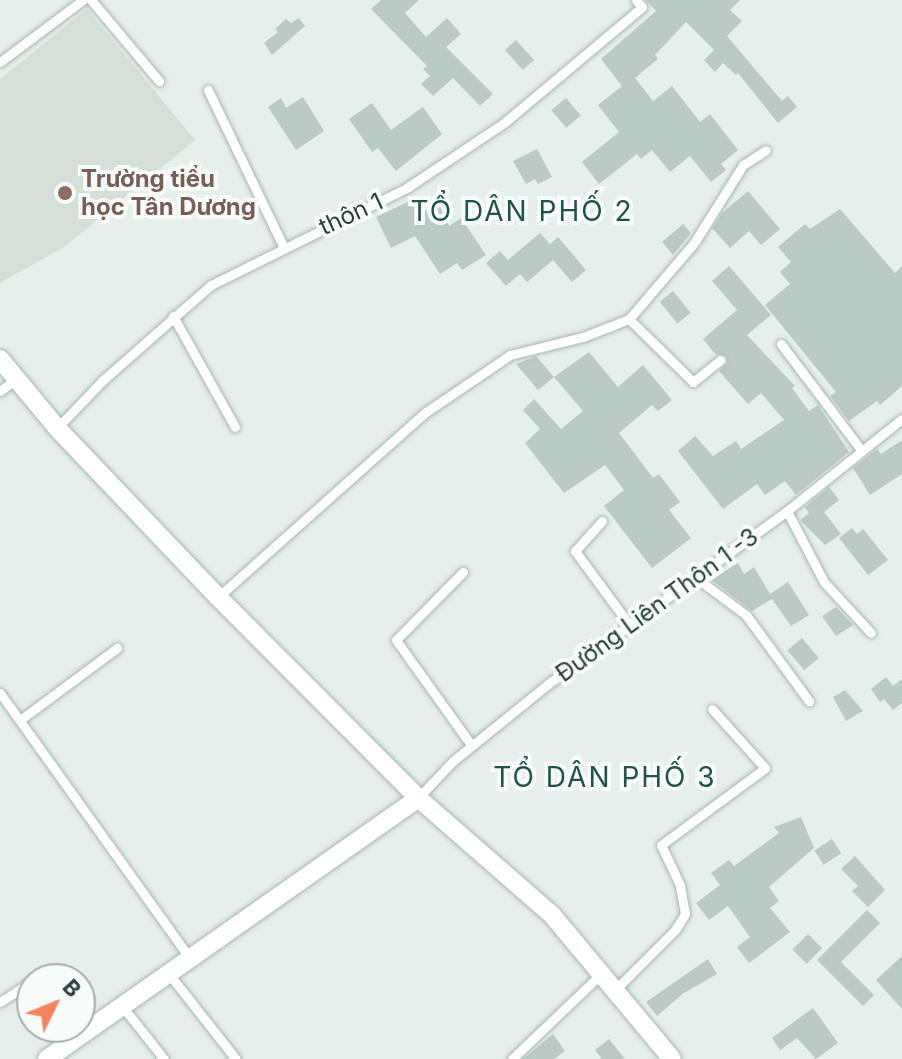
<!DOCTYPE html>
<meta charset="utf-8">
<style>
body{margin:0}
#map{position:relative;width:902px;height:1059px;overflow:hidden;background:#e6efeb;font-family:Inter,sans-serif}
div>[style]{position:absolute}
.built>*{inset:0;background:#d4dfda}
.building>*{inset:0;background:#bbcac4;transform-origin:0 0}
.roads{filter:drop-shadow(0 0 2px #a8b8b2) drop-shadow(0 0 2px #a8b8b2)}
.lane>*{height:9px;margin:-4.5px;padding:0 4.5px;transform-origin:4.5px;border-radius:4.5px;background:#fff}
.street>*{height:18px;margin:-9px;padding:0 9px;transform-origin:9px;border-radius:9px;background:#fff}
.dots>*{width:22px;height:22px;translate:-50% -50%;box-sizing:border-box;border:4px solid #f7fbf9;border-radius:50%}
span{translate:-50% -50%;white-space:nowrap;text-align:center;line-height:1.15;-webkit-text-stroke:8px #f7fbf9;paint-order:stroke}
.education-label{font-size:24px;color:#785e54;font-weight:700}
.left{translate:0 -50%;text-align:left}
.street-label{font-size:24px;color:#24423a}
.quarter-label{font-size:28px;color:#1f5548;letter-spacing:2px}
.north{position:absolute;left:16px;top:963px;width:80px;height:80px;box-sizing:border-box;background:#f7fbf9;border:2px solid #a3b1ad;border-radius:50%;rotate:47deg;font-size:22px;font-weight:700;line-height:32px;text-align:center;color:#24423a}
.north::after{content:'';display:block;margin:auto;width:28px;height:36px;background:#f4845f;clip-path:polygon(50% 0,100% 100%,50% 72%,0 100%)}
</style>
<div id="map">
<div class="built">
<div style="clip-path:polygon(87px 9px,195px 140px,64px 247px,0 283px,0 79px)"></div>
</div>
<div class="building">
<div style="clip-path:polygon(381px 0,419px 0,405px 13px,426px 37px,447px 18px,461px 34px,446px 47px,493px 94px,480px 106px,453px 78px,433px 96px,421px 84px,430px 76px,423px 69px,427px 66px,371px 9px)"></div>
<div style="clip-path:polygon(646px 0,740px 0,730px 10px,742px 21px,727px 36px,782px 101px,788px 96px,797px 107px,778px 123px,738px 73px,736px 75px,723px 63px,715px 72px,704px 60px,714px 50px,686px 22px,655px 55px,658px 59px,635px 78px,653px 101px,672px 86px,700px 122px,710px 114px,738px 150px,721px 164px,726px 170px,711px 182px,690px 156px,670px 172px,652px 150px,641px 159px,637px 154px,599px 184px,582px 162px,619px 132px,598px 105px,622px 86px,601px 59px,656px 11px)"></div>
<div style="clip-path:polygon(299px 18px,305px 26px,272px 55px,264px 43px,278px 32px,275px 29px,286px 19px,291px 23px)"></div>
<div style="left:516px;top:40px;width:27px;height:15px;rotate:48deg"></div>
<div style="clip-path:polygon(303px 97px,324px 131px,296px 150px,268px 107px,281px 98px,286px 108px)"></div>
<div style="left:566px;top:98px;width:23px;height:19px;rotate:50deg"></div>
<div style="clip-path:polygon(372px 103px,391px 130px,423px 107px,442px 134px,396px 171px,378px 148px,372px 152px,349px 119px)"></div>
<div style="clip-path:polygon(537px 149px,552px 177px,538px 184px,535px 179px,526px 184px,513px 161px)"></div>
<div style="clip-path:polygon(748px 191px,780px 229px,761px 245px,749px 231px,730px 248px,712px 228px,721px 214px)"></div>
<div style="clip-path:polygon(418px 197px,425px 211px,439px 205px,449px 226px,461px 218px,486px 255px,462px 270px,457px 263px,440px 274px,415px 236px,391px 248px,376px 217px)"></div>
<div style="clip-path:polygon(840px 209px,895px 273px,902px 266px,902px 386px,880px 405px,877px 401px,849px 421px,830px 396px,836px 392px,765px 305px,790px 284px,780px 272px,791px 262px,778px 247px,805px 224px,810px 229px)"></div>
<div style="clip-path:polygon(683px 224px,691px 233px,673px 255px,662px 242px)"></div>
<div style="clip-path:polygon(540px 233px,550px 244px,558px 237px,586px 270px,572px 282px,553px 260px,527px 282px,520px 274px,506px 286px,486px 263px,500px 251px,508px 260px)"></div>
<div style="clip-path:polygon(729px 266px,771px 315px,747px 335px,795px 386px,792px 388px,809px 411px,818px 405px,849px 452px,796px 495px,785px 481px,765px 495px,757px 484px,723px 509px,678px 451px,695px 436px,713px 456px,736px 441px,741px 449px,784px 420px,761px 393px,748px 404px,719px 371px,727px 363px,726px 356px,715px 354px,703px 339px,737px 310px,712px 281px)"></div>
<div style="left:673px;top:291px;width:28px;height:17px;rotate:51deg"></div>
<div style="clip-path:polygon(589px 352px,618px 387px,643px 365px,672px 400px,658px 411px,652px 405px,619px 433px,653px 478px,659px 474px,680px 502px,669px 510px,691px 538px,652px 568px,604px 506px,624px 490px,605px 465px,564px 493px,525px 443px,540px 429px,523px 410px,534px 399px,561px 429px,583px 411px,554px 377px)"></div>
<div style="clip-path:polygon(536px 356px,554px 377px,538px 390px,516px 364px)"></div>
<div style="clip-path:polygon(902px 440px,902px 474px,870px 495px,853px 468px,877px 449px,881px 454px)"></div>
<div style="clip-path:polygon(829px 487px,839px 500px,824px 512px,841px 534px,825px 545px,800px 520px,809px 513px,805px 507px)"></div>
<div style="clip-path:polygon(852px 528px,857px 534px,863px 529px,888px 560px,868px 575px,839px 538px)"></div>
<div style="clip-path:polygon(738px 563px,744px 574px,754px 567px,770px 594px,788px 582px,809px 615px,791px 626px,772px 599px,752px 611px,708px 577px,716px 571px,719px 575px)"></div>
<div style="clip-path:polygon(836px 607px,853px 625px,836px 636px,822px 616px)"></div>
<div style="left:802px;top:638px;width:26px;height:19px;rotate:50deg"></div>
<div style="clip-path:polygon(886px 677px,893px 686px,902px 679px,902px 703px,893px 710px,884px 699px,880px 702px,871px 689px)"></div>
<div style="clip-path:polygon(845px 690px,863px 711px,846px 721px,833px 697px)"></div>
<div style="clip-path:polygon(801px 817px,814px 848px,769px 887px,779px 901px,770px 908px,790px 932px,749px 963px,737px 947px,750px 937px,728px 906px,709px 920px,696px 903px,720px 885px,711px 873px,729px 860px,734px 866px,779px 833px,774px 827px)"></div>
<div style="left:832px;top:839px;width:17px;height:21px;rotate:57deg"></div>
<div style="clip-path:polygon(855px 856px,885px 890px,868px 907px,852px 891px,858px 886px,841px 869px)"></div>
<div style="clip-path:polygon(867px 910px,880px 923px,841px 962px,874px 995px,863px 1006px,817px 960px)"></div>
<div style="left:808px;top:934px;width:20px;height:22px;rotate:45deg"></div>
<div style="clip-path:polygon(902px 956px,902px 1009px,876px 980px)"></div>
<div style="clip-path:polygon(708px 959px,717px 974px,684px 993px,657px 1016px,646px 1002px)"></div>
<div style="clip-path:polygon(813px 1008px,838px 1043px,816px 1059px,797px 1038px,780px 1050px,772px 1038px)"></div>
<div style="clip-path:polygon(553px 1034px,565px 1051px,554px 1059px,523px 1059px)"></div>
<div style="clip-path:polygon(609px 1039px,625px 1059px,602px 1059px,595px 1050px)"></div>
</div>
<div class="roads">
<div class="lane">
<div style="left:91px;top:0;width:106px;rotate:50deg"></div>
<div style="left:0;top:62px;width:104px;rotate:-36.8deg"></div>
<div style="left:208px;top:90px;width:173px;rotate:64.3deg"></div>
<div style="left:173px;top:316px;width:127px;rotate:60.8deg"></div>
<div style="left:629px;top:319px;width:90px;rotate:44.5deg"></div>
<div style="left:693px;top:382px;width:35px;rotate:-39deg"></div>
<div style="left:781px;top:344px;width:134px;rotate:52.9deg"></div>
<div style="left:0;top:391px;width:20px;rotate:-37deg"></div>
<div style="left:57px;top:428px;width:65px;rotate:-46.2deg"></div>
<div style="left:102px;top:381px;width:145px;rotate:-41.4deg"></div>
<div style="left:211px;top:285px;width:220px;rotate:-26.4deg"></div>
<div style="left:408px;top:187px;width:117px;rotate:-33.8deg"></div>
<div style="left:505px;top:122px;width:179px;rotate:-40deg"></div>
<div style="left:642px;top:7px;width:9px;rotate:-131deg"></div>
<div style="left:787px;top:511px;width:80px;rotate:62.5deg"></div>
<div style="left:824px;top:582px;width:69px;rotate:47.3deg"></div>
<div style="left:602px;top:521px;width:40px;rotate:132deg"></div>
<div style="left:575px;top:551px;width:89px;rotate:53.6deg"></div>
<div style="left:463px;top:572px;width:95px;rotate:134.6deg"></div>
<div style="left:396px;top:640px;width:130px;rotate:54.4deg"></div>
<div style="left:695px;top:577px;width:64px;rotate:36.7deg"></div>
<div style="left:746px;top:615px;width:107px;rotate:53.8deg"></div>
<div style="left:218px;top:597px;width:278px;rotate:-41.7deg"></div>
<div style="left:426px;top:412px;width:102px;rotate:-34.2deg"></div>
<div style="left:510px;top:355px;width:75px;rotate:-13.9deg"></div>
<div style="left:583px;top:337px;width:49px;rotate:-21.4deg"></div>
<div style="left:629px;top:319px;width:100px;rotate:-49.5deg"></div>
<div style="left:694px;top:243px;width:92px;rotate:-57.9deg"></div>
<div style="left:743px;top:165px;width:27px;rotate:-33deg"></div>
<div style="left:0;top:693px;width:326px;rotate:54.4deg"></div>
<div style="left:20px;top:720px;width:121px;rotate:-36.6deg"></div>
<div style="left:418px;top:798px;width:51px;rotate:-46.6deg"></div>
<div style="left:453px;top:761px;width:122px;rotate:-39deg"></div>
<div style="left:548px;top:684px;width:295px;rotate:-35.9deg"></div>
<div style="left:787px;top:511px;width:147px;rotate:-38.7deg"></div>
<div style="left:169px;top:974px;width:108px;rotate:51.8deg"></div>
<div style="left:616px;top:989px;width:83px;rotate:-45deg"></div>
<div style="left:675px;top:930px;width:19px;rotate:-58deg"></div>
<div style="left:685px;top:914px;width:29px;rotate:-100deg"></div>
<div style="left:680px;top:885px;width:44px;rotate:-115.4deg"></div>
<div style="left:661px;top:845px;width:129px;rotate:-36.5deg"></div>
<div style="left:765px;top:768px;width:79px;rotate:-131.9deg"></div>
<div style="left:0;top:1002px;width:38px;rotate:-33deg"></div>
<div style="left:122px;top:1006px;width:68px;rotate:51.6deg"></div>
<div style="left:512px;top:1059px;width:124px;rotate:-43.7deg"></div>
</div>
<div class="street">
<div style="left:0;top:359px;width:89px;rotate:50.4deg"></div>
<div style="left:57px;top:428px;width:233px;rotate:46.4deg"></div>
<div style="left:218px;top:597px;width:284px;rotate:45.1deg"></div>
<div style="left:418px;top:798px;width:178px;rotate:41.1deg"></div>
<div style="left:552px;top:915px;width:187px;rotate:50.2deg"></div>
<div style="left:47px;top:1059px;width:454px;rotate:-35.1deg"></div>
</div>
</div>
<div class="dots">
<div style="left:65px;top:193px;background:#8d6e63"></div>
</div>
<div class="education-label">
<span class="left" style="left:81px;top:193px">Trường tiểu<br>học Tân Dương</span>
</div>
<div class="street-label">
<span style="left:351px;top:214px;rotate:-25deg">thôn 1</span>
<span style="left:657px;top:605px;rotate:-36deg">Đường Liên Thôn 1 -3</span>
</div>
<div class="quarter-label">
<span style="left:522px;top:211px">TỔ DÂN PHỐ 2</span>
<span style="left:605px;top:777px">TỔ DÂN PHỐ 3</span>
</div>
<div class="north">B</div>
</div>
